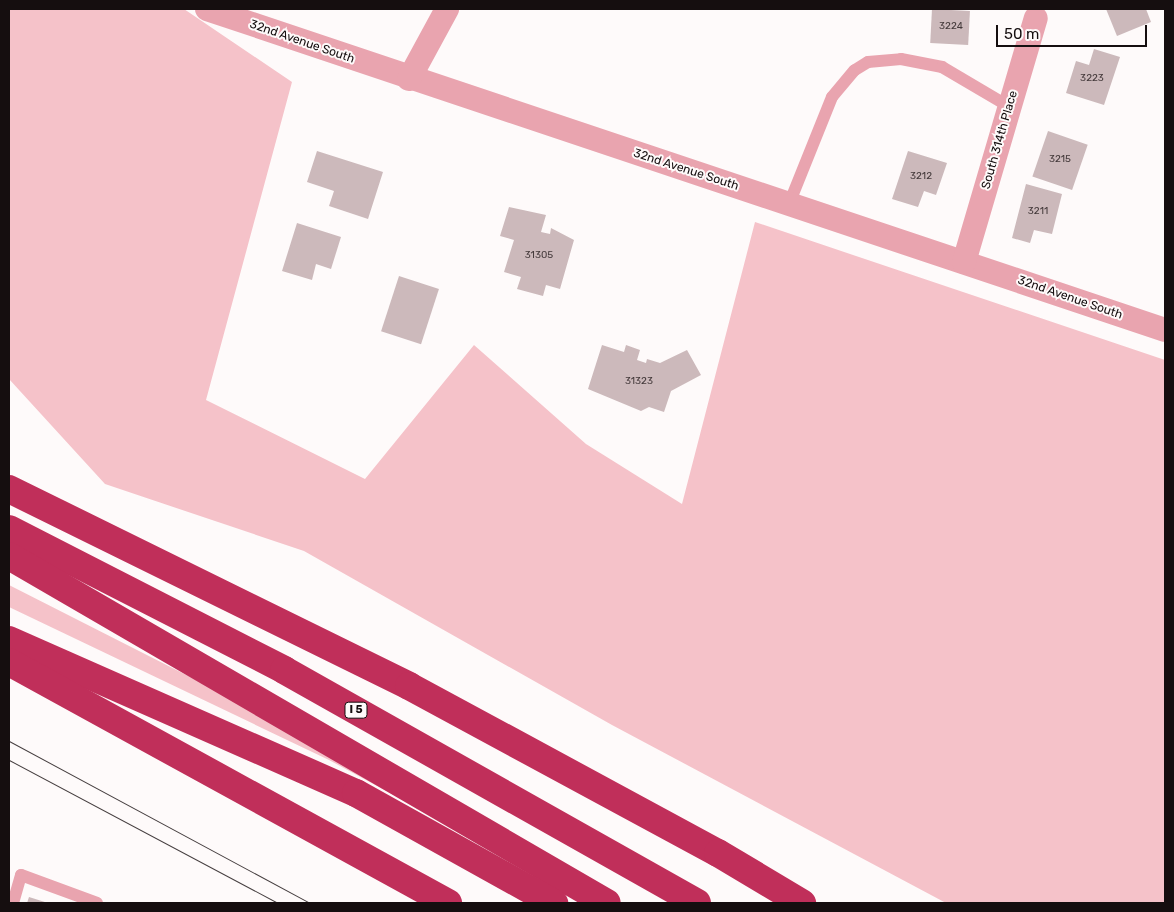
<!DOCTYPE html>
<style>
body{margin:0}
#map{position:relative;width:1174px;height:912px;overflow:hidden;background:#fefafa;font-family:Rubik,sans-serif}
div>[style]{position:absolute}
.green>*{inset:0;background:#f5c2c9}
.building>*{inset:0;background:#ccb9bb;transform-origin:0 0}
.service>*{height:12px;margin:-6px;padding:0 6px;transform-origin:6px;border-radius:6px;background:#e9a4af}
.minor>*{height:24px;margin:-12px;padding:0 12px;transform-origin:12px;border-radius:12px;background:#e9a4af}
.motorway>*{height:28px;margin:-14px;padding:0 14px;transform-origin:14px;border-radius:14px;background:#c02f5a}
.tram>*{height:1px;margin:-0.5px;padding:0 0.5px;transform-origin:0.5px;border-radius:0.5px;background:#453e3f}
span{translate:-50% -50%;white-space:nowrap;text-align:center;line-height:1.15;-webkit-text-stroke:4px #fefafa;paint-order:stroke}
.number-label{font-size:10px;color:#43393a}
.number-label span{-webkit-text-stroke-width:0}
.shield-label span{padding:1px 4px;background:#fefafa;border:1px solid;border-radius:4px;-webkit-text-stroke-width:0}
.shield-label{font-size:11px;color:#150e0f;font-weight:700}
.street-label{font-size:12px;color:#150e0f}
.frame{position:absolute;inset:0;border:10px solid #150e0f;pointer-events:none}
.scale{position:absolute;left:996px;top:25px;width:151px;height:22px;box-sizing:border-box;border:2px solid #150e0f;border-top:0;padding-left:6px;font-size:15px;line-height:18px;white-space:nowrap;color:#150e0f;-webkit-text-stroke:4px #fefafa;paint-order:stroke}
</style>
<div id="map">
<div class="green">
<div style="clip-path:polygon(9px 9px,184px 9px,292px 82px,206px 400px,365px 479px,474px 345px,586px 444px,682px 504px,755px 222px,1165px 360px,1165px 903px,946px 903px,612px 725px,304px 551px,105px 484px,9px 379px)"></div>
<div style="clip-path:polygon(9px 585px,204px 684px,466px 834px,329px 760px,9px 607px)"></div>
</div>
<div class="building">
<div style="left:932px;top:9px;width:38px;height:34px;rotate:3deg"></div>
<div style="clip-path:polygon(1106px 9px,1146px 9px,1151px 22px,1117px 36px)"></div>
<div style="clip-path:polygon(1094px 49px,1120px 57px,1104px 105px,1066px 93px,1076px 61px,1089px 65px)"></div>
<div style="left:1048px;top:131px;width:42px;height:48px;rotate:19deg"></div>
<div style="clip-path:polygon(317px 151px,383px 172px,368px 219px,329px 206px,334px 191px,307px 182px)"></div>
<div style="clip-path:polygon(908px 151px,947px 163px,936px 195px,924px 191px,918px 207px,892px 199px)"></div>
<div style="clip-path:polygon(1026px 184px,1062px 194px,1052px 234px,1034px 230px,1030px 243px,1012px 238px)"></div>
<div style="clip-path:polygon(509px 207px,546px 215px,541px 232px,550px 234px,551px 228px,574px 240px,560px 289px,546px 285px,543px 296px,517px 289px,521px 277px,504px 272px,514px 240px,500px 236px)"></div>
<div style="clip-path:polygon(297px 223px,341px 237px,331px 269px,316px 264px,312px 280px,282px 271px)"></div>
<div style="left:399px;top:276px;width:42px;height:58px;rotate:18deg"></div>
<div style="clip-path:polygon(602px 345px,624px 352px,626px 345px,640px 350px,637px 360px,646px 363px,647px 359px,660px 363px,687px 350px,701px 375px,671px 391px,664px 412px,649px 407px,641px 411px,588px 389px)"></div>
<div style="clip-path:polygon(29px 897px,48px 903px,27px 903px)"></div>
</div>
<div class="service">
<div style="left:789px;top:204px;width:115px;rotate:-68.1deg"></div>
<div style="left:832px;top:97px;width:35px;rotate:-50deg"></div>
<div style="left:855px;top:70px;width:15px;rotate:-32deg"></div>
<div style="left:868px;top:62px;width:33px;rotate:-5deg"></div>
<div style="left:901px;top:59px;width:42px;rotate:11deg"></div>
<div style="left:942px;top:67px;width:79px;rotate:30.5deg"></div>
<div style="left:13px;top:903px;width:29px;rotate:-74deg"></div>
<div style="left:21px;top:875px;width:81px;rotate:20.2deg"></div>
</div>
<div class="minor">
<div style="left:207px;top:9px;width:1010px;rotate:18.52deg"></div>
<div style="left:409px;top:79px;width:80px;rotate:-61.5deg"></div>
<div style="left:964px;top:262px;width:254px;rotate:-73.6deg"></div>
</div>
<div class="motorway">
<div style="left:9px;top:489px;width:446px;rotate:26.2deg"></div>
<div style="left:409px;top:686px;width:351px;rotate:28.4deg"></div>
<div style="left:718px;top:853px;width:98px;rotate:30.8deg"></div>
<div style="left:9px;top:529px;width:309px;rotate:27.1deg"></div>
<div style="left:284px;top:670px;width:474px;rotate:29.4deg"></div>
<div style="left:9px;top:556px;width:691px;rotate:30.13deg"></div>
<div style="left:9px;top:640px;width:379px;rotate:23.8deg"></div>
<div style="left:356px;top:793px;width:227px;rotate:29.1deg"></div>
<div style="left:9px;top:662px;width:501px;rotate:28.77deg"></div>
</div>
<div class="tram">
<div style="left:9px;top:741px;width:342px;rotate:28.3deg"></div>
<div style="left:9px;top:760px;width:305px;rotate:28deg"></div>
</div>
<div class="number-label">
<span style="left:951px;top:27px">3224</span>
<span style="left:1092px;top:79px">3223</span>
<span style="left:1060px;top:160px">3215</span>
<span style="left:921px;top:177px">3212</span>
<span style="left:1038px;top:212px">3211</span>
<span style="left:539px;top:256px">31305</span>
<span style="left:639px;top:382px">31323</span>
</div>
<div class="shield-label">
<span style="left:356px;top:710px">I 5</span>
</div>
<div class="street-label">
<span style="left:302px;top:42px;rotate:19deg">32nd Avenue South</span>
<span style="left:1000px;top:140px;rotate:-74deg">South 314th Place</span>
<span style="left:686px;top:170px;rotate:18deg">32nd Avenue South</span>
<span style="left:1070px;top:298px;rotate:19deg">32nd Avenue South</span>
</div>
<div class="frame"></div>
<div class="scale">50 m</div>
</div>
